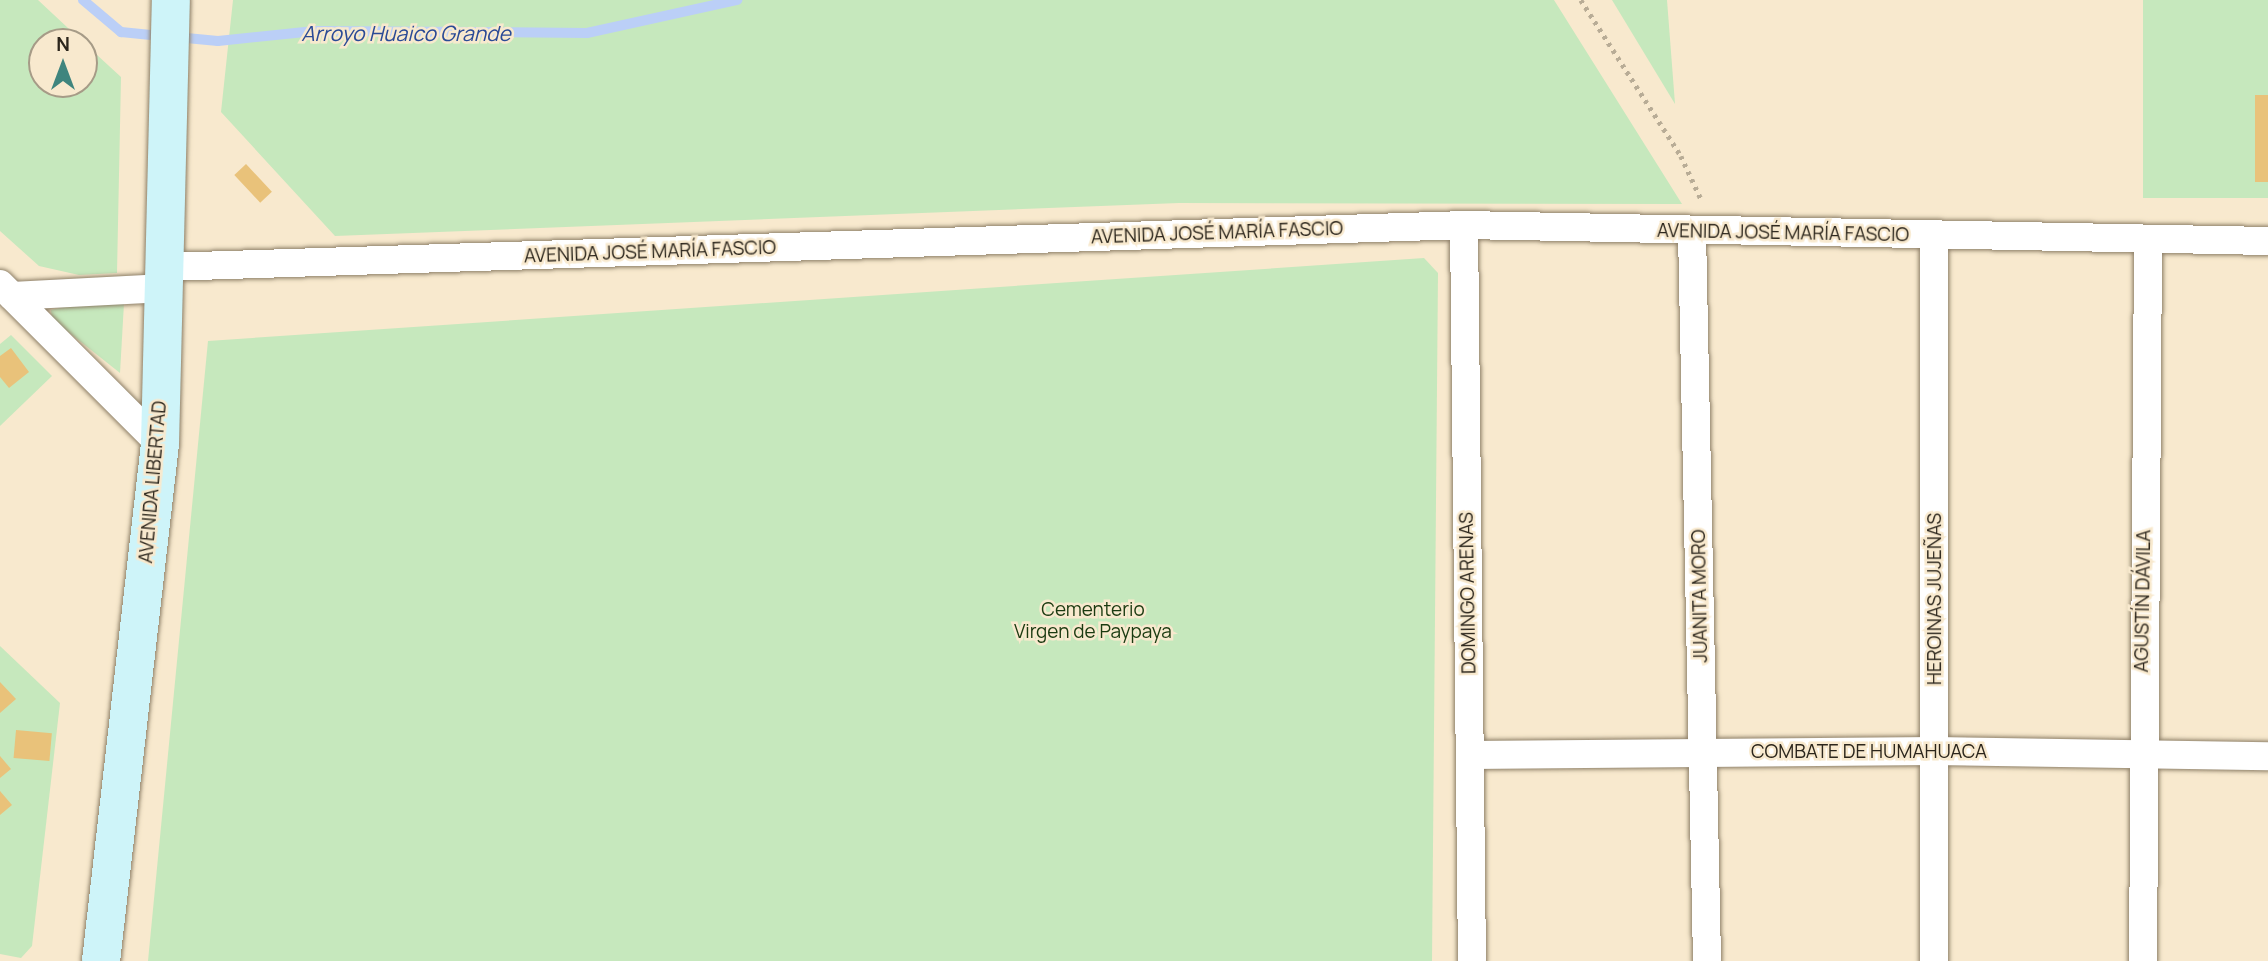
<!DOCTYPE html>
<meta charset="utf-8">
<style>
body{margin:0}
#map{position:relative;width:2268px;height:961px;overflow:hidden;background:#f8e9ce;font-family:Manrope,sans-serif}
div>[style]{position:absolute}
.green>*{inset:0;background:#c6e8bd;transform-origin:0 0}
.stream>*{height:10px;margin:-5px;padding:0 5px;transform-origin:5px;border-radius:5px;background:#bbcff7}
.building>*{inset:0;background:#e9c27a;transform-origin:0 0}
.path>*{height:4.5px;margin-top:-2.25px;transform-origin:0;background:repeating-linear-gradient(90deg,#b8ac96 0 3.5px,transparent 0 8.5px)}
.roads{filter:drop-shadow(0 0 2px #8e8068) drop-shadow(0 0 2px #8e8068)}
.street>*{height:28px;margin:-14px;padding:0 14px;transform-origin:14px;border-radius:14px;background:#fff}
.secondary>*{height:38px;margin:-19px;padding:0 19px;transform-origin:19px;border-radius:19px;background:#cef4f9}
span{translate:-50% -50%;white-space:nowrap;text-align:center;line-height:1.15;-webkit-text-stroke:5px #f8e9ce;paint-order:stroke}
.street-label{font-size:19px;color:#2c261c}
.park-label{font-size:19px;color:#1a3a10}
.water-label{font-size:21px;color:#2a4a96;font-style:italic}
.north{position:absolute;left:28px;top:28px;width:70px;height:70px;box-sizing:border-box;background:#f8e9ce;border:2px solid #a69b87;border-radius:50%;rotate:0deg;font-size:19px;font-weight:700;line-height:28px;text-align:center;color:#2c261c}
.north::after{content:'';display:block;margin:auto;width:24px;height:32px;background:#3f857e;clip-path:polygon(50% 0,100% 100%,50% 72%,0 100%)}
</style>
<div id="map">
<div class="green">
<div style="clip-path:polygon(0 0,38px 0,83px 42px,42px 42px,42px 84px,84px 84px,84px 43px,121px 77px,117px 273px,79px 275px,39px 266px,0 231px)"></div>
<div style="clip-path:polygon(233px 0,1554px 0,1682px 204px,1179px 203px,335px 236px,221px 112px)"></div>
<div style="clip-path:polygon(1612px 0,1667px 0,1675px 104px)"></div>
<div style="left:2143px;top:0;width:125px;height:198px"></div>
<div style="clip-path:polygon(1424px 258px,1438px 273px,1432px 961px,148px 961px,208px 341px)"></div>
<div style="clip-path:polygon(124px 303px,120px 373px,52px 319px,51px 310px,63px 307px)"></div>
<div style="clip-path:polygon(11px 335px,52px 376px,0 426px,0 344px)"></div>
<div style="clip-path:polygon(0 646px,60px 703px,32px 946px,21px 958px,0 954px)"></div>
</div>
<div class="stream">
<div style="left:83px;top:0;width:50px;rotate:40.1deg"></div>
<div style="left:121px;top:32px;width:40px;rotate:5.7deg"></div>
<div style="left:176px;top:37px;width:42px;rotate:5.4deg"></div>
<div style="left:218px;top:41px;width:97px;rotate:-5.9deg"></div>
<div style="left:314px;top:31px;width:273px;rotate:0.4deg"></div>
<div style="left:587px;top:33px;width:154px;rotate:-12.4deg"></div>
</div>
<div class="building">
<div style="left:2255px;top:95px;width:13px;height:87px"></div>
<div style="left:246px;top:164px;width:38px;height:16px;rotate:47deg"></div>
<div style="clip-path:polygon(11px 348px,29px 372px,9px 388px,0 377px,0 356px)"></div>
<div style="clip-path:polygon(0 682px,16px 699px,0 713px)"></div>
<div style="left:16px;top:730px;width:36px;height:28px;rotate:5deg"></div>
<div style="clip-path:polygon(0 756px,11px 769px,0 778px)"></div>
<div style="clip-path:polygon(0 791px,12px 805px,0 815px)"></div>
</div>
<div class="path">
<div style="left:1581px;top:0;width:185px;rotate:57.3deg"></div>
<div style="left:1681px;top:156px;width:50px;rotate:65deg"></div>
</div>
<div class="roads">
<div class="street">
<div style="left:1464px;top:225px;width:736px;rotate:89.38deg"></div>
<div style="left:1692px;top:232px;width:729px;rotate:88.82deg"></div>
<div style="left:166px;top:267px;width:1299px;rotate:-1.85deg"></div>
<div style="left:1464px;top:225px;width:804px;rotate:1.14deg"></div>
<div style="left:0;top:284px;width:226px;rotate:45deg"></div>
<div style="left:12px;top:296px;width:153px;rotate:-3deg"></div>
<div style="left:1470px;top:755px;width:465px;rotate:-0.5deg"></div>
<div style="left:1935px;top:751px;width:333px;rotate:0.9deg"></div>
<div style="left:1934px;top:961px;width:724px;rotate:-90deg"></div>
<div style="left:2143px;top:961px;width:721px;rotate:-89.6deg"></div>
</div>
<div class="secondary">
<div style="left:101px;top:961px;width:520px;rotate:-83.49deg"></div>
<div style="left:160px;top:444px;width:444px;rotate:-88.6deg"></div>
</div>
</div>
<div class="street-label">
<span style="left:1217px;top:233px;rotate:-2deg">AVENIDA JOSÉ MARÍA FASCIO</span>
<span style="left:1783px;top:233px;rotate:1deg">AVENIDA JOSÉ MARÍA FASCIO</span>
<span style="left:650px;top:252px;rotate:-2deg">AVENIDA JOSÉ MARÍA FASCIO</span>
<span style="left:153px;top:482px;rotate:-85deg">AVENIDA LIBERTAD</span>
<span style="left:1468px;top:593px;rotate:-91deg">DOMINGO ARENAS</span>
<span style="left:1700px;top:596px;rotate:-91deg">JUANITA MORO</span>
<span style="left:1935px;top:599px;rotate:-90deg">HEROINAS JUJEÑAS</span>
<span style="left:2143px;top:601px;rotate:-89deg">AGUSTÍN DÁVILA</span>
<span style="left:1869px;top:752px">COMBATE DE HUMAHUACA</span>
</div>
<div class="park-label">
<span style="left:1093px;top:621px">Cementerio<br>Virgen de Paypaya</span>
</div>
<div class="water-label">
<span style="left:406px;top:33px">Arroyo Huaico Grande</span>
</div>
<div class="north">N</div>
</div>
